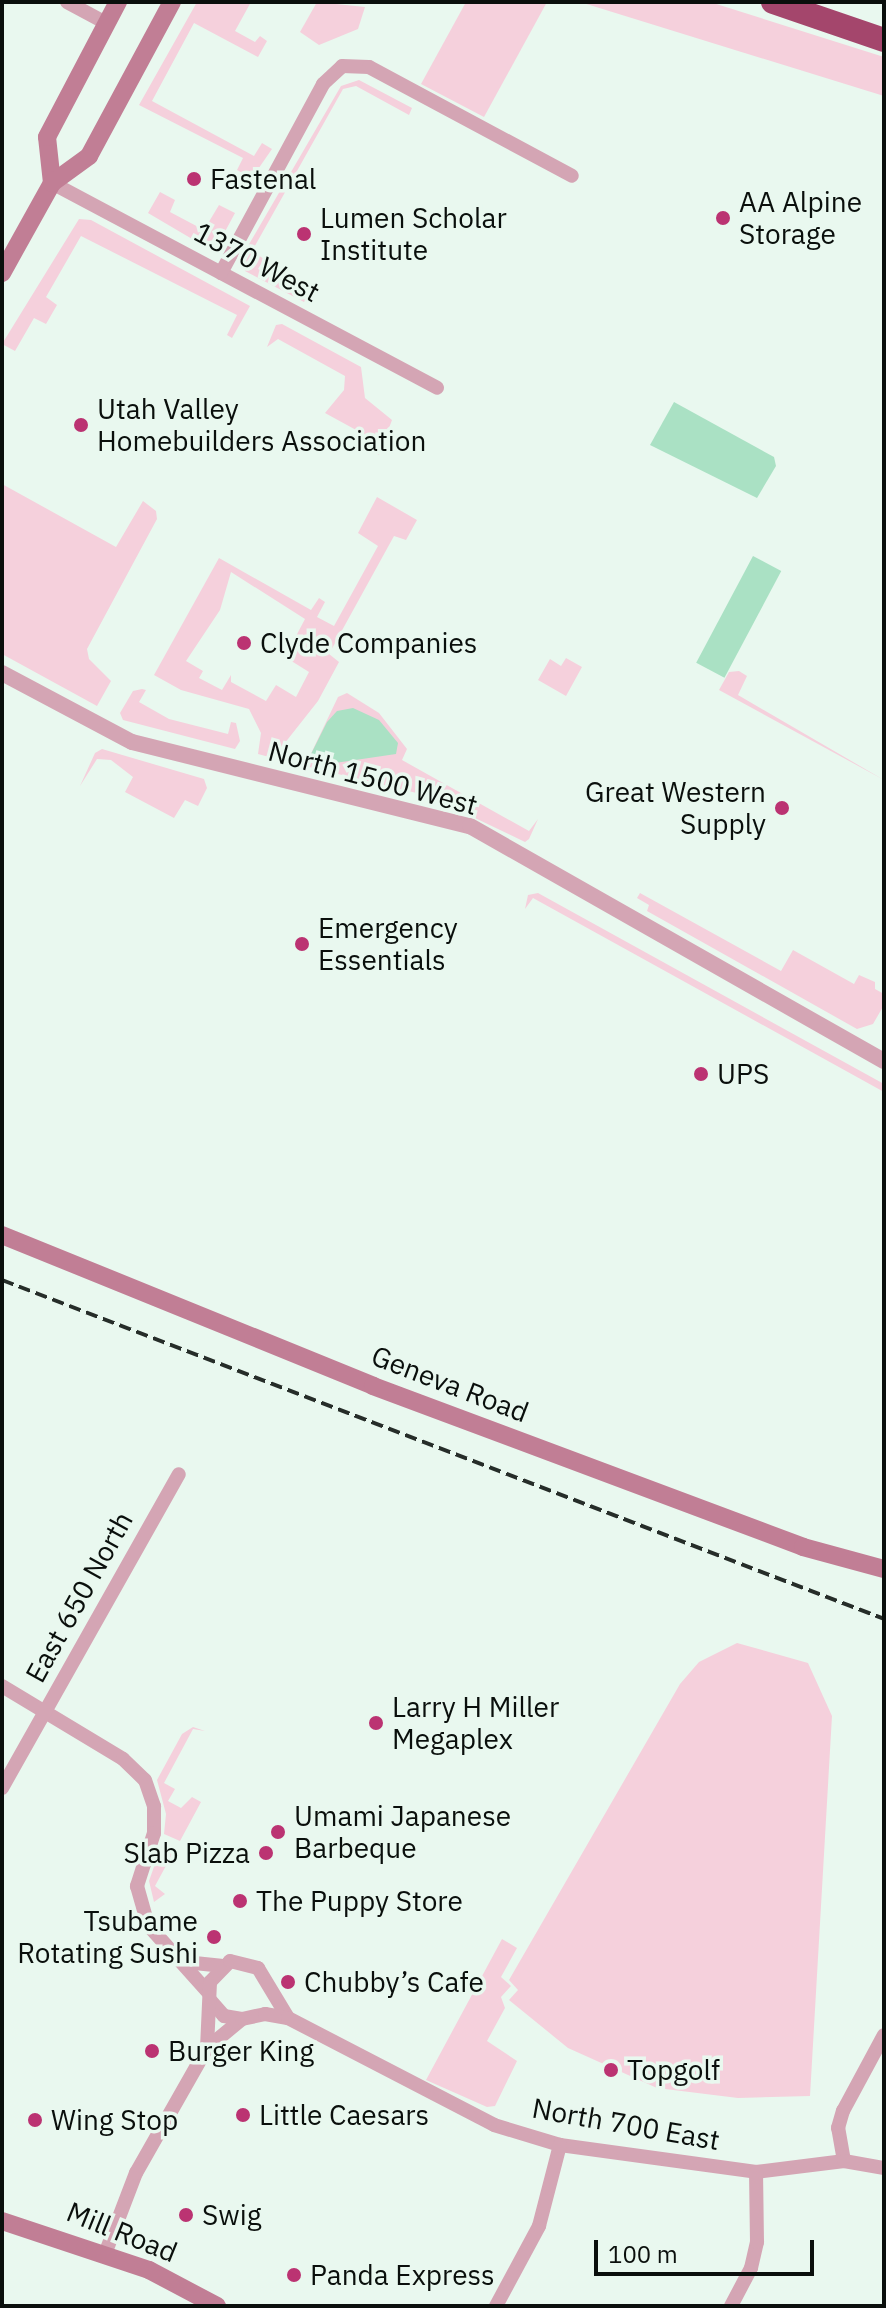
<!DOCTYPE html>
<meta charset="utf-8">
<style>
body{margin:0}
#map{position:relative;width:886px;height:2308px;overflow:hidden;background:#e9f8ef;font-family:"IBM Plex Sans",sans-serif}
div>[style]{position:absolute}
.green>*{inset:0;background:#f5d0dc}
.water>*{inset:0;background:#aae1c4;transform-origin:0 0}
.minor>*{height:14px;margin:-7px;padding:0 7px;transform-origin:7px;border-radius:7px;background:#d4a5b4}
.tertiary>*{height:16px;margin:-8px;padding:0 8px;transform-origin:8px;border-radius:8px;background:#d4a5b4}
.secondary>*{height:18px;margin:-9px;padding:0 9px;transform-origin:9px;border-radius:9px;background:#c17e95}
.motorway>*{height:24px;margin:-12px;padding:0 12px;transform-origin:12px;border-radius:12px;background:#a4466c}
.rail>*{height:4px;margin-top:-2px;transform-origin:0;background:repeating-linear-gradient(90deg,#262d29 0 12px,transparent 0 18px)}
.dots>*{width:22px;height:22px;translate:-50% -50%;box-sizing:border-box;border:4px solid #e9f8ef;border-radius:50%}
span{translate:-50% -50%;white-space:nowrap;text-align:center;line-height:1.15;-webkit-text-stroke:7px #e9f8ef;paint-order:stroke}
.poi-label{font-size:28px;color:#0a0f0c}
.left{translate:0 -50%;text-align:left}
.right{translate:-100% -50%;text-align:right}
.street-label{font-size:28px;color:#0a0f0c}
.frame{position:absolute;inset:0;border:4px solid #0a0f0c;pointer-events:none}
.scale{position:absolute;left:594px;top:2240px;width:220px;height:36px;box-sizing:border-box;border:4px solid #0a0f0c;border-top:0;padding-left:10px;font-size:24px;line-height:28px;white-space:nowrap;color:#0a0f0c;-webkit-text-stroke:6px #e9f8ef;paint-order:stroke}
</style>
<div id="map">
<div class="green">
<div style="clip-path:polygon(197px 2px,251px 2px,235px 31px,255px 42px,260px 36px,267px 41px,258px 57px,194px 23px,152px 101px,254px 156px,262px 143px,272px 149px,252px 178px,237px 170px,243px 158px,139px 105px)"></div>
<div style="clip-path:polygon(317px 2px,365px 7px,358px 29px,319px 45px,300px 32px)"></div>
<div style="clip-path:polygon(466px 2px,547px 2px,484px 117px,421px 84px)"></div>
<div style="clip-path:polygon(580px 2px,710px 2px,884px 57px,884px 96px)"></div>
<div style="clip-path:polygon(359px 80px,412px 108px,409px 115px,356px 86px,343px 89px,252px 251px,264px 259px,258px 269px,308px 296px,304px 302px,245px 271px,241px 258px,341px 86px)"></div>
<div style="clip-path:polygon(160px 192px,175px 200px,170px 212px,204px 230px,219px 205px,235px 213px,221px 239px,212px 248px,204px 246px,148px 213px)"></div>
<div style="clip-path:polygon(79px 219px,91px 220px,250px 306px,232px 338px,227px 335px,237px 315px,81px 236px,46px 297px,57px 305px,46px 324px,34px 318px,15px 351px,2px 344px)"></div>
<div style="clip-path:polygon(282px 324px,361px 367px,365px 398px,392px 420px,379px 455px,373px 452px,378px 442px,325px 413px,344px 390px,345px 376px,278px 339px,267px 347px,276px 325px)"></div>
<div style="clip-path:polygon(2px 484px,116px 547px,143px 501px,156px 511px,157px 519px,87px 649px,89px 659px,111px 681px,97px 706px,2px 654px)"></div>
<div style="clip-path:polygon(evenodd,377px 497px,417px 520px,406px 540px,394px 536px,329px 654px,339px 662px,318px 701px,273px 758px,258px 754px,261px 733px,249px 709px,181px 690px,154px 675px,219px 558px,311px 610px,319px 598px,325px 602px,317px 617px,334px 626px,378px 546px,358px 533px,377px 497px,231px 572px,305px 619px,285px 657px,309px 672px,296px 697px,276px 685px,266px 701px,231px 682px,231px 675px,222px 690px,199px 678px,203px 671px,186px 661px,220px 610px,231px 572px)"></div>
<div style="clip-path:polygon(566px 658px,582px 667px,566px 696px,538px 680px,550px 659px,561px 666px)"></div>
<div style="clip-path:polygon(739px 671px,747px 676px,738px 695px,884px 780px,719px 690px,729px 672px)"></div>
<div style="clip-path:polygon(142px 689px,146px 690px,139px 702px,169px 719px,228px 734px,231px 722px,236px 723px,240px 741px,235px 749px,123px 720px,120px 713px,133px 691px)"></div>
<div style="clip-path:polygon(347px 693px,379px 713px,407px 749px,402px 760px,529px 831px,538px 819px,529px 839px,525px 842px,429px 796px,305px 766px,338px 697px)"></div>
<div style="clip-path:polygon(102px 749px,204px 779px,207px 788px,198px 806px,185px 800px,174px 818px,125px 792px,133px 777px,111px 760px,97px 759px,80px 786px,95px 753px)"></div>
<div style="clip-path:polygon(538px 893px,884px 1084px,884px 1092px,533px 898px,525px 909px,528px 895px)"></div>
<div style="clip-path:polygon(640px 893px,781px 971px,793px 950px,854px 984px,859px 975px,875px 982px,875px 989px,884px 994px,884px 1005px,873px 1024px,857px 1029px,647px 911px,649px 905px,637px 898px)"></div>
<div style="clip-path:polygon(737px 1643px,808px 1663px,832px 1716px,810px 2096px,738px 2098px,657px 2088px,568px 2048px,509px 2000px,518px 1990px,509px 1980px,680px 1684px,699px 1662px)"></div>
<div style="clip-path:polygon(193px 1727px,205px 1731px,193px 1729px,164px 1783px,175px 1789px,168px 1801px,181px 1808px,192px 1797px,201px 1802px,180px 1841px,164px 1834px,166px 1814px,157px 1780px,182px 1734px)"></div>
<div style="clip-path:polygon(162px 1844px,174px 1851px,155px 1886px,165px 1894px,154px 1902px,149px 1881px)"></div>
<div style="clip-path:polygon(502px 1939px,517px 1948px,501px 1977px,511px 1986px,501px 1997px,505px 2008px,487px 2041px,517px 2061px,495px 2106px,487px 2107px,426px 2080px)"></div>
</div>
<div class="water">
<div style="clip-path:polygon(674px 402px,774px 457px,776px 466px,757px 498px,650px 445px)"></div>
<div style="left:753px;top:556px;width:32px;height:121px;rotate:28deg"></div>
<div style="clip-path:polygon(353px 708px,379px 720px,398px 743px,396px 754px,335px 763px,310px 756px,327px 722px,337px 711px)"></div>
</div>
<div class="minor">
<div style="left:67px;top:2px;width:44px;rotate:28.3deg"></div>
<div style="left:52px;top:183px;width:436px;rotate:28deg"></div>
<div style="left:221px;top:273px;width:215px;rotate:-61.6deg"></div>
<div style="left:323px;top:84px;width:26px;rotate:-43deg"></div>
<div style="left:342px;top:66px;width:27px;rotate:2deg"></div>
<div style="left:369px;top:67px;width:230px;rotate:28.2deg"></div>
<div style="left:2px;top:1686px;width:141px;rotate:31.1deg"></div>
<div style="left:123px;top:1759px;width:30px;rotate:44deg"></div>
<div style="left:145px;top:1780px;width:28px;rotate:71deg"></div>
<div style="left:154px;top:1806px;width:27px;rotate:90deg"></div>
<div style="left:154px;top:1833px;width:56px;rotate:107.8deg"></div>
<div style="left:137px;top:1886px;width:41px;rotate:74.2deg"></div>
<div style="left:148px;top:1925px;width:90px;rotate:48.2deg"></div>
<div style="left:2px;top:1788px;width:360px;rotate:-60.6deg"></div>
<div style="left:185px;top:1962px;width:36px;rotate:6deg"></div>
<div style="left:211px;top:2001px;width:20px;rotate:49deg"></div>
<div style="left:224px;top:2016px;width:18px;rotate:9deg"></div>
<div style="left:207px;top:2048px;width:66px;rotate:-87.4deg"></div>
<div style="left:210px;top:1982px;width:29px;rotate:-46deg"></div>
<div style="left:230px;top:1961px;width:29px;rotate:14deg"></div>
<div style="left:258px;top:1968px;width:58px;rotate:59deg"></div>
<div style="left:844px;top:2161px;width:34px;rotate:-100deg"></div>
<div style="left:838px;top:2128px;width:18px;rotate:-74deg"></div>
<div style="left:843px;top:2111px;width:86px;rotate:-61.7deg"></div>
<div style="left:105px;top:2254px;width:87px;rotate:-69.1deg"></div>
<div style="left:136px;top:2173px;width:144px;rotate:-60.4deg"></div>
<div style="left:207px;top:2048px;width:45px;rotate:-39.6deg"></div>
<div style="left:242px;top:2019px;width:24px;rotate:-12deg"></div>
<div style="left:265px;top:2014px;width:23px;rotate:10deg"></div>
<div style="left:288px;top:2018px;width:232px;rotate:27.4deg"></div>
<div style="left:494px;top:2125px;width:69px;rotate:16.9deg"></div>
<div style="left:560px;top:2145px;width:198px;rotate:7.8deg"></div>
<div style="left:756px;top:2172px;width:89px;rotate:-7.1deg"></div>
<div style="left:844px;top:2161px;width:41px;rotate:9.9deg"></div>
<div style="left:496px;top:2306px;width:91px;rotate:-61.7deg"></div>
<div style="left:539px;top:2226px;width:84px;rotate:-75.5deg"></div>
<div style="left:731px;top:2306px;width:43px;rotate:-62.2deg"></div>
<div style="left:751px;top:2268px;width:27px;rotate:-77deg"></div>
<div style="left:757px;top:2242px;width:70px;rotate:-90.8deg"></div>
</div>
<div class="tertiary">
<div style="left:2px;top:673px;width:147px;rotate:28deg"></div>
<div style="left:132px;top:742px;width:348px;rotate:14deg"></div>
<div style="left:470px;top:826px;width:476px;rotate:29.6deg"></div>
</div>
<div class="secondary">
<div style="left:52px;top:183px;width:46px;rotate:-96.2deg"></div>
<div style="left:47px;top:137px;width:153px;rotate:-62.3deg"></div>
<div style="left:2px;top:273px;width:103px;rotate:-60.9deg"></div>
<div style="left:52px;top:183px;width:46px;rotate:-36.1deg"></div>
<div style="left:89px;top:156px;width:175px;rotate:-61.7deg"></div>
<div style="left:2px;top:1235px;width:401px;rotate:22.1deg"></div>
<div style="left:373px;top:1386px;width:459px;rotate:20.5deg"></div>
<div style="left:803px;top:1547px;width:84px;rotate:15.2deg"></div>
<div style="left:2px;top:2221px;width:155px;rotate:18.4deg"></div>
<div style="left:149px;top:2270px;width:77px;rotate:27.9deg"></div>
</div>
<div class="motorway">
<div style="left:773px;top:2px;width:117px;rotate:18.9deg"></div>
</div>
<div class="rail">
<div style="left:2px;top:1280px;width:945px;rotate:21.02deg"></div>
</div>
<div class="dots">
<div style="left:194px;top:179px;background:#bb3372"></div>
<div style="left:723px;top:218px;background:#bb3372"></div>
<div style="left:304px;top:234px;background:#bb3372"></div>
<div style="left:81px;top:425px;background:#bb3372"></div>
<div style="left:244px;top:643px;background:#bb3372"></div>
<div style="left:782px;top:808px;background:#bb3372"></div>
<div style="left:302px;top:944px;background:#bb3372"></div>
<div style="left:701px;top:1074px;background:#bb3372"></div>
<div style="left:376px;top:1723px;background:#bb3372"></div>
<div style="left:278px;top:1832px;background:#bb3372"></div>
<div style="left:266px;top:1853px;background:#bb3372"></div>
<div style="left:240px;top:1901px;background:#bb3372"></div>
<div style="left:214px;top:1937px;background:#bb3372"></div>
<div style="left:288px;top:1982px;background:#bb3372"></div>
<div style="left:152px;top:2051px;background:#bb3372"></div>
<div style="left:611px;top:2070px;background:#bb3372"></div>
<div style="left:243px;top:2115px;background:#bb3372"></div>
<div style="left:35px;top:2120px;background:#bb3372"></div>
<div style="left:186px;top:2215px;background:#bb3372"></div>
<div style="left:294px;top:2275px;background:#bb3372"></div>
</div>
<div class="poi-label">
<span class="left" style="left:210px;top:179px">Fastenal</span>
<span class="left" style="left:739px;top:218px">AA Alpine<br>Storage</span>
<span class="left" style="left:320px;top:234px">Lumen Scholar<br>Institute</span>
<span class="left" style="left:97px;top:425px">Utah Valley<br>Homebuilders Association</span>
<span class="left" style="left:260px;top:643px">Clyde Companies</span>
<span class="right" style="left:766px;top:808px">Great Western<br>Supply</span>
<span class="left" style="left:318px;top:944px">Emergency<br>Essentials</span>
<span class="left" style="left:717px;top:1074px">UPS</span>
<span class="left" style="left:392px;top:1723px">Larry H Miller<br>Megaplex</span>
<span class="left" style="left:294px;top:1832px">Umami Japanese<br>Barbeque</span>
<span class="right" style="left:250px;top:1853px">Slab Pizza</span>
<span class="left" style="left:256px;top:1901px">The Puppy Store</span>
<span class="right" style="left:198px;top:1937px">Tsubame<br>Rotating Sushi</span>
<span class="left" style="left:304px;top:1982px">Chubby’s Cafe</span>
<span class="left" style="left:168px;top:2051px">Burger King</span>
<span class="left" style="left:627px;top:2070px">Topgolf</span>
<span class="left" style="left:259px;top:2115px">Little Caesars</span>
<span class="left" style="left:51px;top:2120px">Wing Stop</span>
<span class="left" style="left:202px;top:2215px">Swig</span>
<span class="left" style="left:310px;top:2275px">Panda Express</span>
</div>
<div class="street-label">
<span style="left:257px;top:262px;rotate:28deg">1370 West</span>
<span style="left:373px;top:778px;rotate:15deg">North 1500 West</span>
<span style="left:450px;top:1384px;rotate:21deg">Geneva Road</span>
<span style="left:79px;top:1597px;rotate:-61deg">East 650 North</span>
<span style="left:626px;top:2124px;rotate:10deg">North 700 East</span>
<span style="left:122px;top:2232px;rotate:22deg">Mill Road</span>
</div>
<div class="frame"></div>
<div class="scale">100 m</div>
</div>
